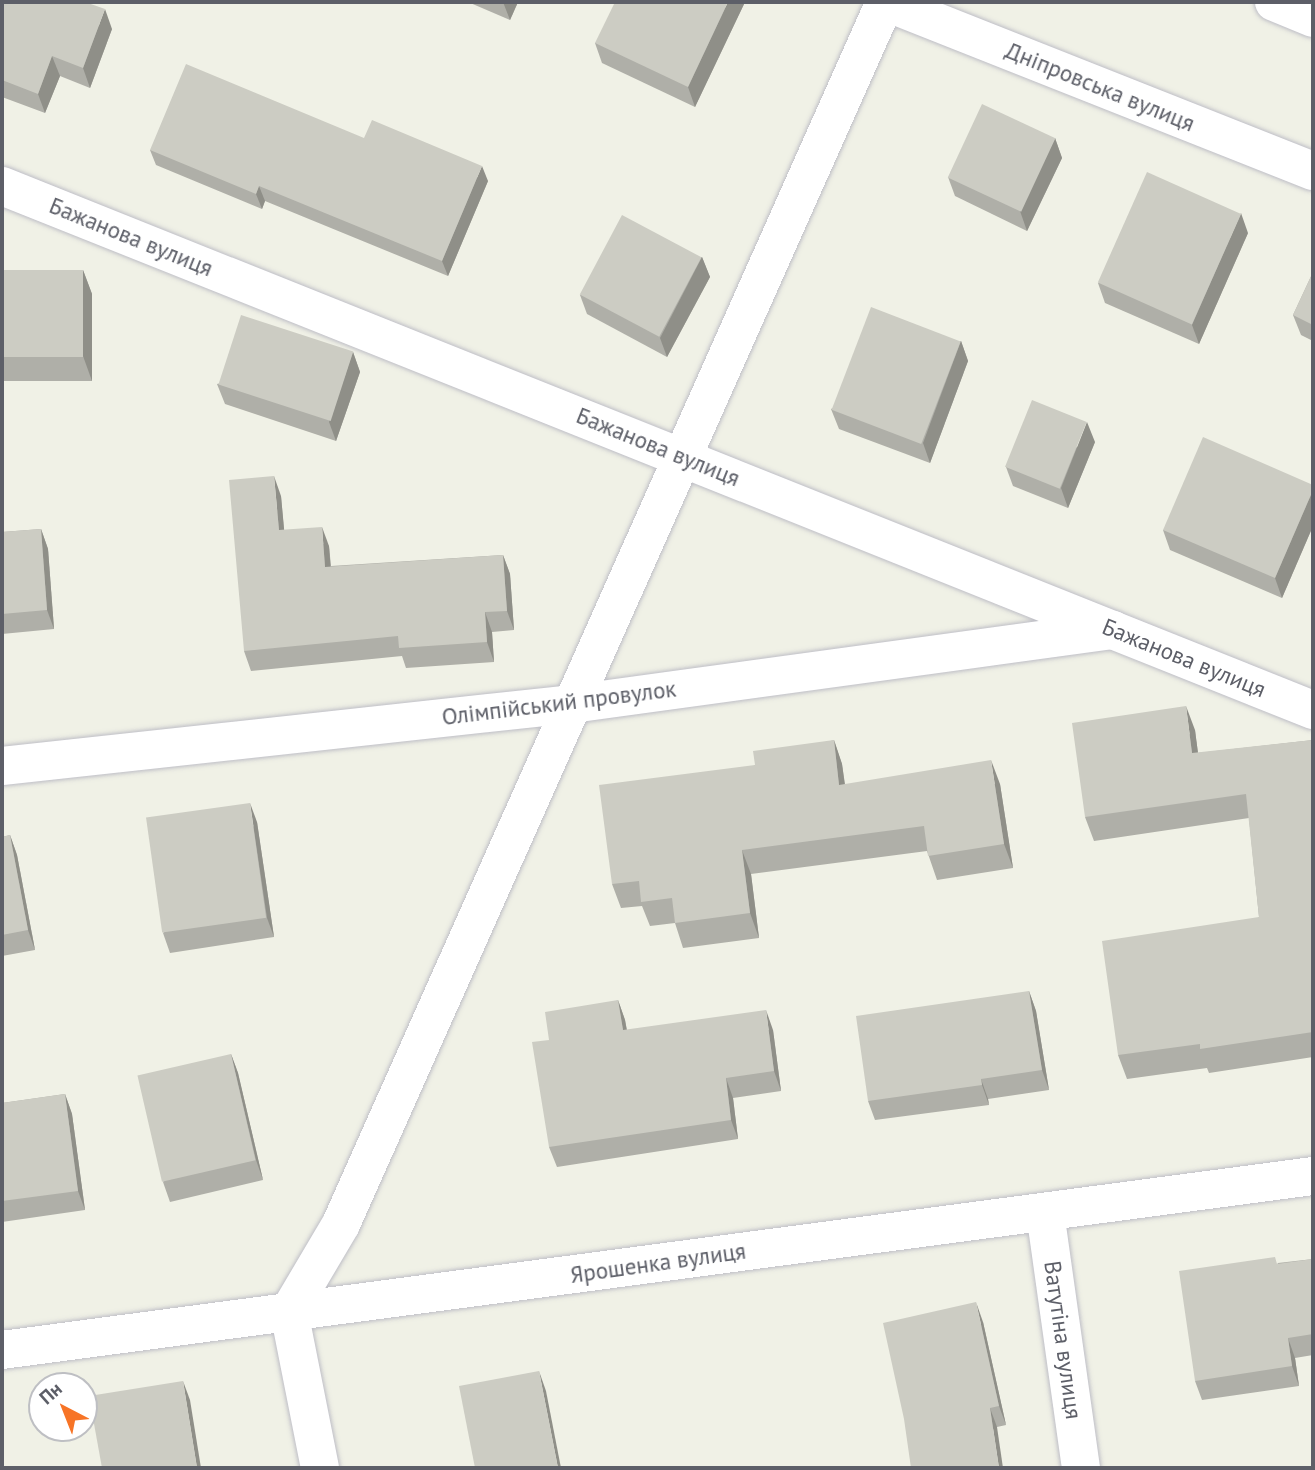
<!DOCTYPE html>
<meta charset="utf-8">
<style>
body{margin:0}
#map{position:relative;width:1315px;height:1470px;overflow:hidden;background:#f0f1e6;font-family:"PT Sans",sans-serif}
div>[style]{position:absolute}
.roads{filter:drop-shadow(0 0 2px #bebec6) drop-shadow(0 0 2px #bebec6)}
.minor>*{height:38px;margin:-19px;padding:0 19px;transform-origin:19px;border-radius:19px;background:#fff}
.wall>*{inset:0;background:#afafa8}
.shaded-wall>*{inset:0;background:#8f8f88}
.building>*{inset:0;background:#ccccc3;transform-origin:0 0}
span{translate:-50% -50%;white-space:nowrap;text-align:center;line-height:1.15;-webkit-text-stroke:5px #fff;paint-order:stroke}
.street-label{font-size:23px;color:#5d5f68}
.frame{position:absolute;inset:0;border:4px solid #5d5f68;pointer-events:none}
.north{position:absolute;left:28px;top:1372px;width:70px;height:70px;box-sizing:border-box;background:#fff;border:2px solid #bebfc3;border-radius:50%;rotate:318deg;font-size:19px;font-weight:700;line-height:28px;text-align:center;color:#5d5f68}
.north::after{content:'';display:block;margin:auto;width:24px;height:32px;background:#f77426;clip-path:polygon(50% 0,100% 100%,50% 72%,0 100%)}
</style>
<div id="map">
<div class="roads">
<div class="minor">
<div style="left:886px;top:2px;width:459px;rotate:21.6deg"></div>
<div style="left:1274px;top:2px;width:42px;rotate:22.3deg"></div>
<div style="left:2px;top:186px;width:1412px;rotate:21.79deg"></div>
<div style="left:2px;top:766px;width:573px;rotate:-6.21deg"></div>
<div style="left:572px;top:704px;width:546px;rotate:-7.79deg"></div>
<div style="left:1045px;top:1212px;width:259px;rotate:82deg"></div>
<div style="left:2px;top:1350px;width:1322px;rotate:-7.56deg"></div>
<div style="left:320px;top:1468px;width:159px;rotate:-101.2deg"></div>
<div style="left:289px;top:1312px;width:102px;rotate:-59.4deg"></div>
<div style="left:341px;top:1224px;width:1338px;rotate:-66deg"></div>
</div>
</div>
<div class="wall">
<div style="clip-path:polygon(2px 2px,112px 29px,90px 88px,60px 76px,45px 113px,2px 97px)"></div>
<div style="clip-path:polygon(468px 2px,518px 2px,510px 20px)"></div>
<div style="clip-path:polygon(745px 2px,695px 107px,602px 63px,595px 43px)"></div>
<div style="clip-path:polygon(364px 138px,488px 181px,448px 276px,265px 201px,262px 209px,156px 165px,150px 150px)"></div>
<div style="clip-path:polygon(1055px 138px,1062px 158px,1027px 231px,955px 196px,948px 177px)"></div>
<div style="clip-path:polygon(1248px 233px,1199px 344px,1105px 303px,1098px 283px)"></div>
<div style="clip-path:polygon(702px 257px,710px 277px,667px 357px,587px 314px,580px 295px)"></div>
<div style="clip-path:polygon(2px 270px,83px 270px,92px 294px,92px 381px,2px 381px)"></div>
<div style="clip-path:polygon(1313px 272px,1313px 341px,1301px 335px,1293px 315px)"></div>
<div style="clip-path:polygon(961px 341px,968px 361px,930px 463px,839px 429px,831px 409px)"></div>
<div style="clip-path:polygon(353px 352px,360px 372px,336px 441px,225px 404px,217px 384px)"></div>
<div style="clip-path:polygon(1095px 442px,1068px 508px,1013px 486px,1006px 467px)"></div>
<div style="clip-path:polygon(1313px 485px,1313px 526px,1282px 598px,1170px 550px,1163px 530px)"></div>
<div style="clip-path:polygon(281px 496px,284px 530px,329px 546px,331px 566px,503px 555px,510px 574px,514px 630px,492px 632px,494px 662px,406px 668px,402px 656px,251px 671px,244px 651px)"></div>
<div style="clip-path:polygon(41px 529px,48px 549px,54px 629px,2px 634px,2px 532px)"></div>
<div style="clip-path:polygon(1195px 730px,1198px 753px,1313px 740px,1313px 1057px,1209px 1073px,1207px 1068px,1127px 1079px,1118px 1055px,1259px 917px,1249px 818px,1094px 841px,1085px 817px)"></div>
<div style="clip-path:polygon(834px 740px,842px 764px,845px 784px,1000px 784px,1013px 868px,937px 880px,927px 851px,751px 874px,759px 938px,683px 948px,675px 923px,650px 926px,642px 906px,621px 908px,612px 884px,755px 765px)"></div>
<div style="clip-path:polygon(257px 822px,274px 937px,170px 953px,163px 933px)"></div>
<div style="clip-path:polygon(10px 835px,17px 855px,35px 950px,2px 956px,2px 837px)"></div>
<div style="clip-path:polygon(1029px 991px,1036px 1011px,1049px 1090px,988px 1099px,989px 1105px,875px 1120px,868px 1101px)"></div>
<div style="clip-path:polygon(618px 1000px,625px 1020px,627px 1030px,773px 1030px,781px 1091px,733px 1098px,738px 1139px,557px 1167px,549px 1147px,549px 1040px)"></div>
<div style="clip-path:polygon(231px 1054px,238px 1073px,263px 1180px,170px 1202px,163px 1182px)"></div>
<div style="clip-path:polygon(65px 1094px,72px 1114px,85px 1210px,2px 1222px,2px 1103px)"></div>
<div style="clip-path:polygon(1313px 1259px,1313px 1355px,1295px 1358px,1299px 1386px,1202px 1400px,1195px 1381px,1278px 1263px)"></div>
<div style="clip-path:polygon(983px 1322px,1006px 1425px,997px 1427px,911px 1468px)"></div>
</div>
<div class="shaded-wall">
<div style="clip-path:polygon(503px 2px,518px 2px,510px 20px)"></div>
<div style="clip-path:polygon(728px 2px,745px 2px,695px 107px,688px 87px)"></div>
<div style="clip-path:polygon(105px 9px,112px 29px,90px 88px,83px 68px)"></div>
<div style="clip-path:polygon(52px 56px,60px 76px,45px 113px,38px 94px)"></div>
<div style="clip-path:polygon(1055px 138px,1062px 158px,1027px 231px,1020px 211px)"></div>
<div style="clip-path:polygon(482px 166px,488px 181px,448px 276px,442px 261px)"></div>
<div style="clip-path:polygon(259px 186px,265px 201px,262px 209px,256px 194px)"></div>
<div style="clip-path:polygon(1241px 213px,1248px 233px,1199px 344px,1192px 325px)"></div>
<div style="clip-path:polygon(702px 257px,710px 277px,667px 357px,660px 338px)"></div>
<div style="clip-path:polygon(83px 270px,92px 294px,92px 381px,83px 356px)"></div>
<div style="clip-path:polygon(961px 341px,968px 361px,930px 463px,923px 443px)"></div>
<div style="clip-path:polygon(353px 352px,360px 372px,336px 441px,329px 422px)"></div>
<div style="clip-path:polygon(1087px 422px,1095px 442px,1068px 508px,1061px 488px)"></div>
<div style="clip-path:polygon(274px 476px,281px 496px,286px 550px,279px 530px)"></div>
<div style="clip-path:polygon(1313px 490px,1313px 526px,1282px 598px,1275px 578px)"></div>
<div style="clip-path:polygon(322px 527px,329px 546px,332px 586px,325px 567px)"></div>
<div style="clip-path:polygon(41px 529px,48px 549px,54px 629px,47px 610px)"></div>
<div style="clip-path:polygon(503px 555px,510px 574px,514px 630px,507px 611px)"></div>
<div style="clip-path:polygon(485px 612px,492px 632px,494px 662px,487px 642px)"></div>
<div style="clip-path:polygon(1186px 706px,1195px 730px,1201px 777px,1192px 753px)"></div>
<div style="clip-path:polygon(834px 740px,842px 764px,848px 809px,839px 785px)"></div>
<div style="clip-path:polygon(991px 760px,1000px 784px,1013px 868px,1004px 844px)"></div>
<div style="clip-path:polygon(250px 803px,257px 822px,274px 937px,267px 918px)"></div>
<div style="clip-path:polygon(10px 835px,17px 855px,35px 950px,28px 930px)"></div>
<div style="clip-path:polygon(742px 850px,751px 874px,759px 938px,750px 913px)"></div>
<div style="clip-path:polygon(1029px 991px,1036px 1011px,1049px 1090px,1042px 1070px)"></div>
<div style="clip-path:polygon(618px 1000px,625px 1020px,630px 1050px,623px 1030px)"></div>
<div style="clip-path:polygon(766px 1010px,773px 1030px,781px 1091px,774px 1071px)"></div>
<div style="clip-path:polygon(231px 1054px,238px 1073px,263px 1180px,256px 1160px)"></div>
<div style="clip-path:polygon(726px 1078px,733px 1098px,738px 1139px,731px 1120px)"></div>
<div style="clip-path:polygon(981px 1079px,988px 1099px,989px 1105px,982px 1085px)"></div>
<div style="clip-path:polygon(65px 1094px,72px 1114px,85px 1210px,78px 1191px)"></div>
<div style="clip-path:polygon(976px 1302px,983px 1322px,1006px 1425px,999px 1406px)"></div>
<div style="clip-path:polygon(1288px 1338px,1295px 1358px,1299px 1386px,1292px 1366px)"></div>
<div style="clip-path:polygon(539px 1371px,546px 1391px,561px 1468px,558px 1468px)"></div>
<div style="clip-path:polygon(183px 1381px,190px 1400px,201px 1468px,197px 1468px)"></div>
<div style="clip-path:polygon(990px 1408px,997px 1427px,1003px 1468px,999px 1468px)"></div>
</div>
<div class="building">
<div style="clip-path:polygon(2px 2px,85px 2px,105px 9px,83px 68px,52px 56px,38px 94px,2px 80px)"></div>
<div style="clip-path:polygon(615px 2px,728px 2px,688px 87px,595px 43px)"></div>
<div style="clip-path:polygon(186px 64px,364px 138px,372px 120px,482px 166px,442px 261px,259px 186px,256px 194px,150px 150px)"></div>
<div style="left:982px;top:104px;width:81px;height:81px;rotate:25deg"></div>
<div style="left:1147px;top:172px;width:103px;height:121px;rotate:24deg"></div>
<div style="left:622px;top:215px;width:90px;height:90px;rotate:28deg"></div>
<div style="left:2px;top:270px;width:81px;height:87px"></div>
<div style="clip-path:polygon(1313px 272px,1313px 325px,1293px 315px)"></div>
<div style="left:871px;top:307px;width:96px;height:110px;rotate:21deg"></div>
<div style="left:241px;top:315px;width:118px;height:73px;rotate:18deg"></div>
<div style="left:1032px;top:400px;width:59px;height:72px;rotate:22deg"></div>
<div style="clip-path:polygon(1203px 437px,1313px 485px,1313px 490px,1275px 578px,1163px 530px)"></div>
<div style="clip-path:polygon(274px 476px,279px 530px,322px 527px,325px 567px,503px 555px,507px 611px,485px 612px,487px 642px,399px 648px,398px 636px,244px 651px,229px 480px)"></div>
<div style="clip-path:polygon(41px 529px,47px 610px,2px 614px,2px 532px)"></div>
<div style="clip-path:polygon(1186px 706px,1192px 753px,1313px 740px,1313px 1032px,1200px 1049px,1200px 1044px,1118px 1055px,1102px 941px,1259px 917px,1246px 794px,1085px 817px,1072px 723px)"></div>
<div style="clip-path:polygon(834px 740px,839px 785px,991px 760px,1004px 844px,928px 856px,924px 826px,742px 850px,750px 913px,675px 923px,672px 898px,641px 902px,639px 881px,612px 884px,599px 785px,755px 765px,753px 751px)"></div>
<div style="left:250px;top:803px;width:116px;height:105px;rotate:82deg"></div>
<div style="clip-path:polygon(10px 835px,28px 930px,2px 935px,2px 837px)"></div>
<div style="clip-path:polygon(1029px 991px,1042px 1070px,981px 1079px,982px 1085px,868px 1101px,856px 1016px)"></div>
<div style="clip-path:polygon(618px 1000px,623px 1030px,766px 1010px,774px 1071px,726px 1078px,731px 1120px,549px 1147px,532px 1042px,549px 1040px,545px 1012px)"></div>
<div style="left:231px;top:1054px;width:109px;height:96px;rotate:77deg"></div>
<div style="clip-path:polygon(65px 1094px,78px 1191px,2px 1201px,2px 1103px)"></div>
<div style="clip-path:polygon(1275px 1257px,1277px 1264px,1313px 1259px,1313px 1334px,1288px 1338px,1292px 1366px,1195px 1381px,1179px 1271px)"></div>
<div style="clip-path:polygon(976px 1302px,999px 1406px,990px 1408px,999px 1468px,911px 1468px,904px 1419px,883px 1323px)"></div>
<div style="clip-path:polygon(539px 1371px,558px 1468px,475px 1468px,459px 1386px)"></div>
<div style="clip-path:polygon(183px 1381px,197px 1468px,102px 1468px,89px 1396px)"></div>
</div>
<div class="street-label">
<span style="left:1100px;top:87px;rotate:22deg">Дніпровська вулиця</span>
<span style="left:131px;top:237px;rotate:22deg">Бажанова вулиця</span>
<span style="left:658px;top:447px;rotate:22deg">Бажанова вулиця</span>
<span style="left:1184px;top:658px;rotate:22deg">Бажанова вулиця</span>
<span style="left:559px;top:703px;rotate:-7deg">Олімпійський провулок</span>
<span style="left:658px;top:1263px;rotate:-8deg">Ярошенка вулиця</span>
<span style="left:1063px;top:1340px;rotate:82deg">Ватутіна вулиця</span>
</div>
<div class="frame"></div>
<div class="north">Пн</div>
</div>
